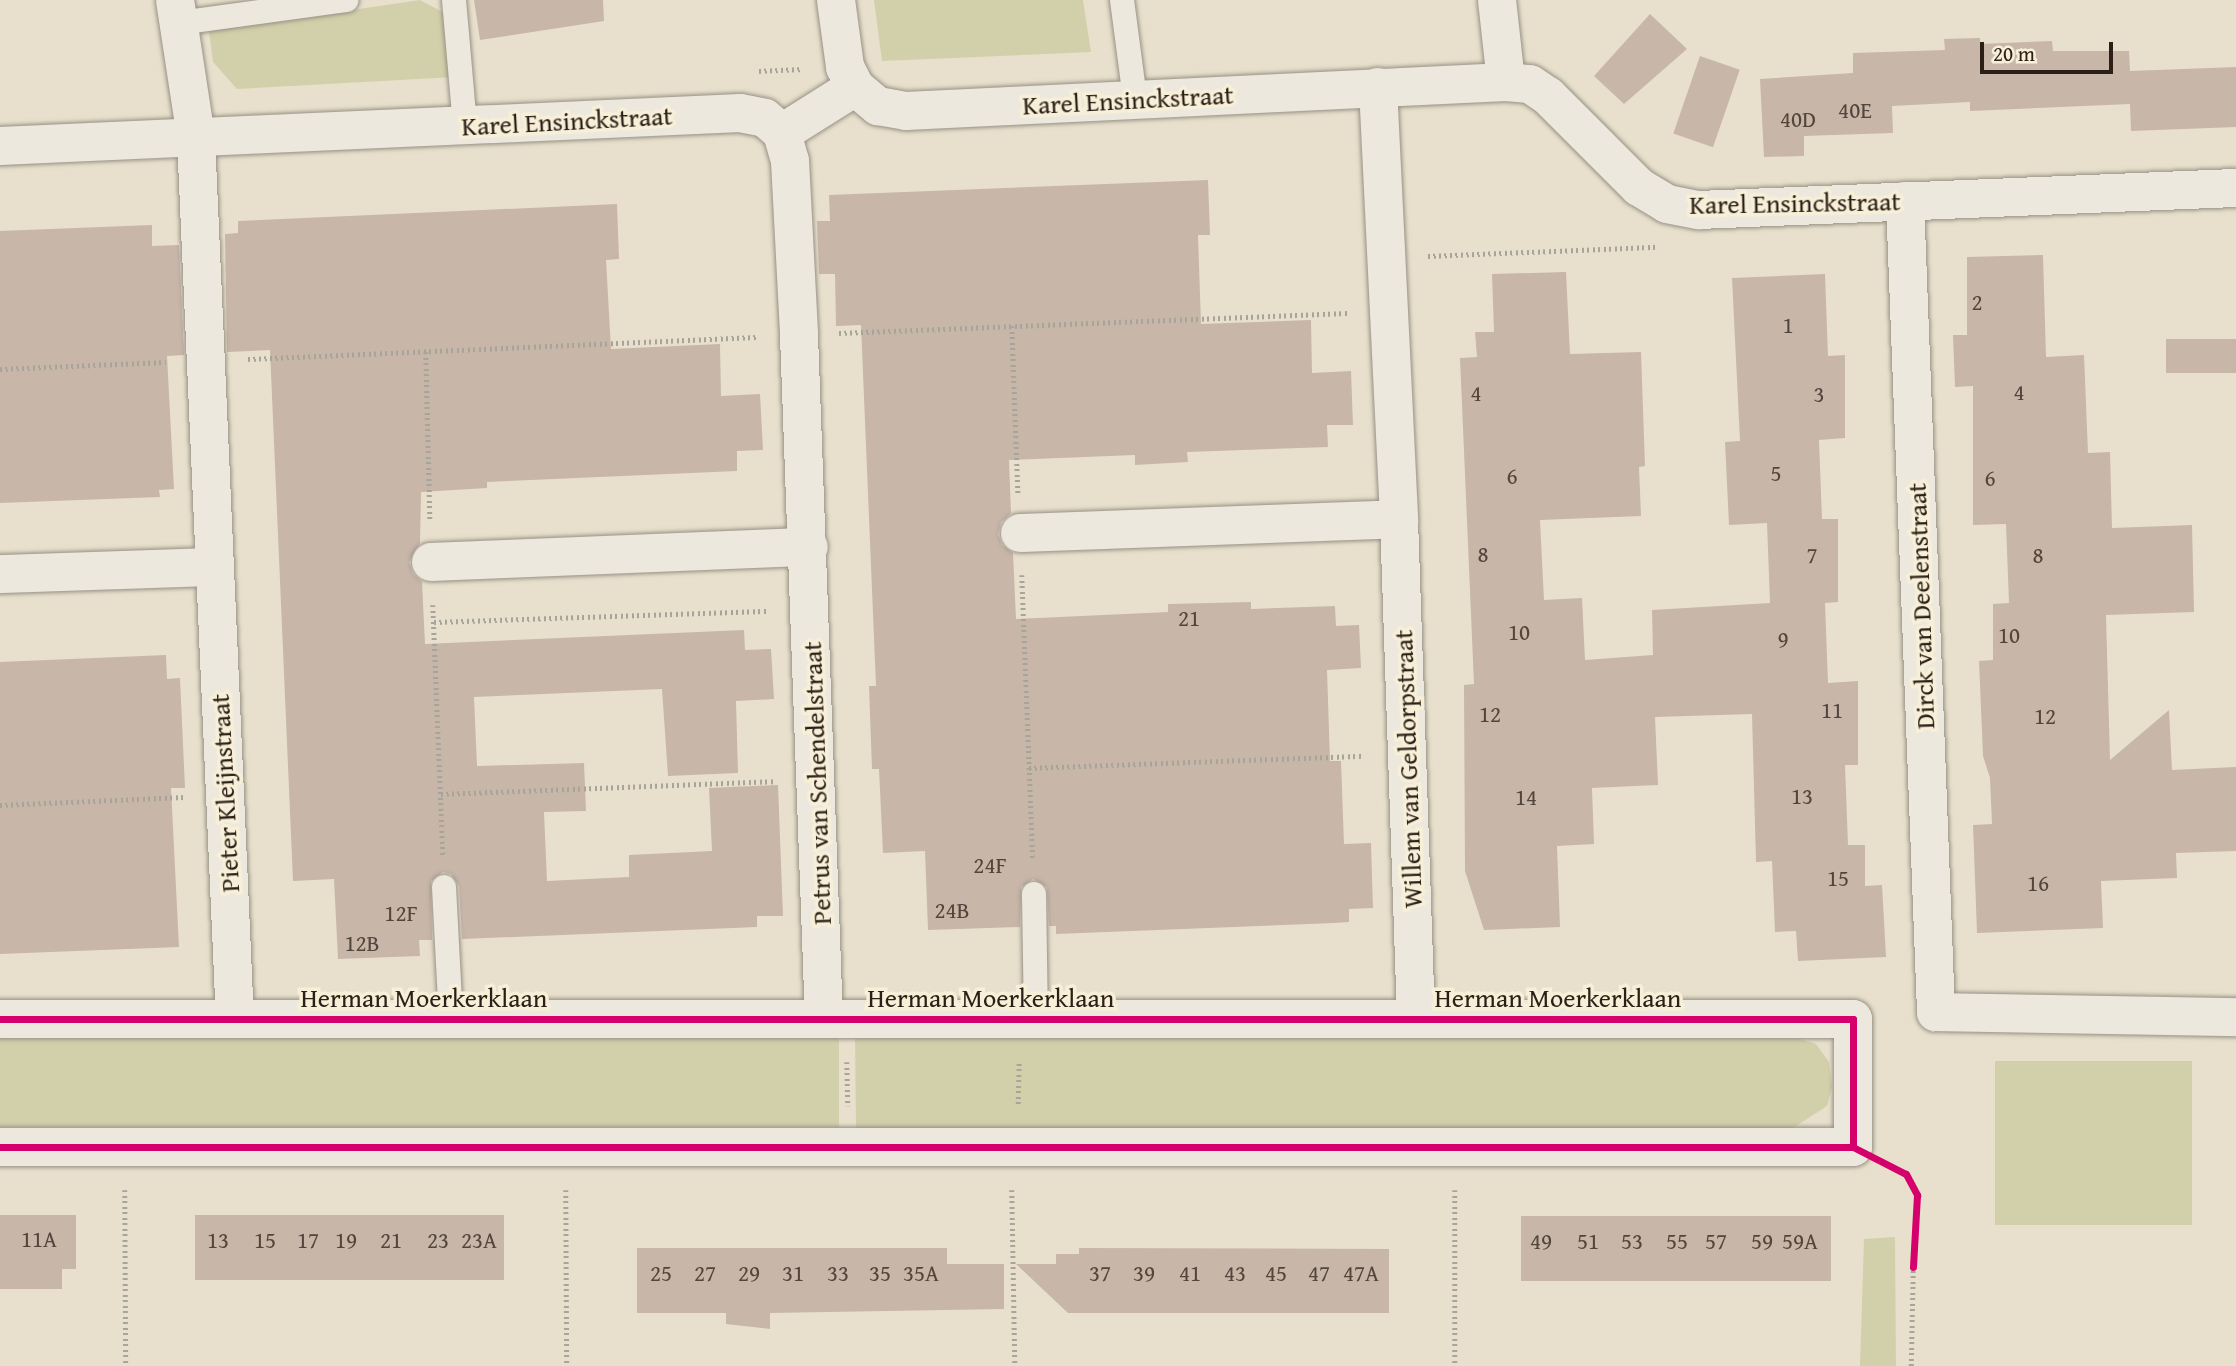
<!DOCTYPE html>
<style>
body{margin:0}
#map{position:relative;width:2236px;height:1366px;overflow:hidden;background:#e8e0cc;font-family:"Gentium Book Plus",serif}
div>[style]{position:absolute}
.green>*{inset:0;background:#d2d0aa;transform-origin:0 0}
.building>*{inset:0;background:#c8b6a9;transform-origin:0 0}
.path>*{height:4.5px;margin-top:-2.25px;transform-origin:0;background:repeating-linear-gradient(90deg,#a7a49c 0 2px,transparent 0 5.5px)}
.roads{filter:drop-shadow(0 0 2px #979185) drop-shadow(0 0 2px #979185)}
.lane>*{height:24px;margin:-12px;padding:0 12px;transform-origin:12px;border-radius:12px;background:#ece8de}
.street>*{height:38px;margin:-19px;padding:0 19px;transform-origin:19px;border-radius:19px;background:#ece8de}
.cycleway>*{height:7px;margin:-3.5px;padding:0 3.5px;transform-origin:3.5px;border-radius:3.5px;background:#d6006c}
span{translate:-50% -50%;white-space:nowrap;text-align:center;line-height:1.15;-webkit-text-stroke:7px #f7efd7;paint-order:stroke}
.number-label{font-size:23px;color:#52453c}
.number-label span{-webkit-text-stroke-width:0}
.street-label{font-size:26px;color:#2b1f17}
.scale{position:absolute;left:1980px;top:42px;width:133px;height:32px;box-sizing:border-box;border:4px solid #2b1f17;border-top:0;padding-left:9px;font-size:21px;line-height:24px;white-space:nowrap;color:#2b1f17;-webkit-text-stroke:5px #f7efd7;paint-order:stroke}
</style>
<div id="map">
<div class="green">
<div style="clip-path:polygon(420px 0,446px 14px,455px 77px,237px 89px,213px 62px,209px 31px)"></div>
<div style="clip-path:polygon(874px 0,1083px 0,1091px 52px,882px 61px)"></div>
<div style="left:0;top:1035px;width:839px;height:92px"></div>
<div style="clip-path:polygon(855px 1035px,1791px 1036px,1816px 1044px,1829px 1062px,1832px 1087px,1827px 1106px,1793px 1128px,856px 1129px)"></div>
<div style="left:1995px;top:1061px;width:197px;height:164px"></div>
<div style="clip-path:polygon(1895px 1237px,1896px 1366px,1860px 1366px,1864px 1239px)"></div>
</div>
<div class="building">
<div style="clip-path:polygon(474px 0,603px 0,604px 21px,480px 40px)"></div>
<div style="clip-path:polygon(1650px 14px,1687px 49px,1624px 104px,1594px 76px)"></div>
<div style="clip-path:polygon(1980px 38px,1980px 44px,2052px 41px,2053px 51px,2129px 51px,2130px 71px,2236px 67px,2236px 127px,2131px 131px,2130px 104px,1970px 111px,1970px 102px,1892px 106px,1893px 133px,1804px 136px,1804px 156px,1764px 157px,1760px 79px,1853px 73px,1853px 53px,1945px 50px,1944px 39px)"></div>
<div style="left:1700px;top:56px;width:42px;height:82px;rotate:19deg"></div>
<div style="clip-path:polygon(1208px 180px,1210px 235px,1198px 235px,1201px 324px,1311px 320px,1312px 373px,1351px 371px,1353px 425px,1327px 425px,1328px 447px,1187px 452px,1188px 462px,1135px 465px,1135px 455px,1009px 460px,1011px 513px,1001px 522px,998px 534px,1002px 545px,1013px 553px,1016px 619px,1168px 612px,1168px 604px,1251px 602px,1251px 609px,1335px 606px,1336px 626px,1359px 625px,1361px 668px,1327px 670px,1330px 761px,1341px 761px,1344px 844px,1371px 843px,1373px 908px,1349px 909px,1349px 922px,1334px 923px,1056px 934px,1056px 926px,1049px 926px,1047px 887px,1033px 879px,1021px 887px,1020px 927px,928px 930px,925px 851px,883px 853px,879px 769px,872px 769px,869px 686px,876px 686px,861px 325px,836px 326px,835px 274px,819px 274px,817px 221px,830px 221px,829px 195px)"></div>
<div style="clip-path:polygon(617px 204px,619px 259px,606px 260px,611px 349px,720px 344px,721px 396px,760px 394px,763px 450px,737px 451px,737px 471px,487px 482px,487px 488px,421px 492px,420px 543px,409px 562px,413px 574px,422px 582px,425px 644px,744px 630px,745px 650px,771px 649px,774px 699px,736px 701px,738px 773px,668px 776px,662px 689px,474px 697px,477px 766px,584px 763px,586px 811px,544px 812px,547px 881px,629px 877px,629px 855px,712px 851px,709px 788px,778px 785px,783px 916px,757px 916px,757px 927px,462px 939px,459px 886px,451px 874px,443px 872px,431px 881px,432px 940px,419px 940px,420px 956px,338px 959px,334px 879px,293px 881px,270px 350px,227px 352px,225px 234px,238px 233px,238px 221px)"></div>
<div style="clip-path:polygon(152px 225px,152px 246px,179px 245px,184px 355px,167px 356px,174px 489px,159px 490px,160px 497px,0 503px,0 231px)"></div>
<div style="clip-path:polygon(2043px 255px,2046px 357px,2084px 355px,2088px 453px,2110px 452px,2112px 528px,2192px 525px,2194px 612px,2106px 615px,2110px 760px,2169px 710px,2172px 770px,2236px 767px,2236px 851px,2176px 853px,2177px 878px,2101px 881px,2103px 928px,1977px 933px,1973px 825px,1992px 824px,1990px 778px,1983px 756px,1979px 661px,1993px 660px,1993px 604px,2009px 603px,2006px 524px,1973px 525px,1973px 386px,1955px 387px,1953px 335px,1967px 335px,1967px 257px)"></div>
<div style="clip-path:polygon(1566px 272px,1570px 354px,1641px 352px,1645px 466px,1639px 467px,1641px 516px,1540px 520px,1544px 600px,1582px 598px,1585px 660px,1653px 655px,1652px 610px,1770px 603px,1767px 523px,1729px 525px,1725px 442px,1740px 441px,1732px 278px,1825px 274px,1828px 356px,1845px 355px,1845px 438px,1819px 440px,1822px 519px,1838px 519px,1838px 602px,1825px 603px,1828px 683px,1858px 681px,1858px 765px,1845px 765px,1848px 845px,1865px 845px,1865px 886px,1882px 885px,1886px 957px,1798px 961px,1796px 931px,1775px 932px,1772px 861px,1756px 862px,1752px 714px,1655px 717px,1658px 785px,1592px 788px,1594px 844px,1557px 846px,1560px 927px,1484px 930px,1465px 871px,1464px 685px,1474px 684px,1460px 358px,1477px 357px,1475px 332px,1494px 332px,1492px 274px)"></div>
<div style="left:2236px;top:339px;width:34px;height:70px;rotate:90deg"></div>
<div style="clip-path:polygon(166px 655px,167px 679px,180px 678px,185px 788px,171px 788px,179px 947px,0 954px,0 662px)"></div>
<div style="clip-path:polygon(0 1215px,76px 1215px,76px 1269px,62px 1269px,62px 1289px,0 1289px)"></div>
<div style="left:195px;top:1215px;width:309px;height:65px"></div>
<div style="left:1521px;top:1216px;width:310px;height:65px"></div>
<div style="clip-path:polygon(637px 1248px,947px 1248px,947px 1264px,1004px 1264px,1004px 1309px,770px 1313px,770px 1329px,726px 1324px,726px 1313px,637px 1313px)"></div>
<div style="clip-path:polygon(1079px 1248px,1389px 1249px,1389px 1313px,1068px 1313px,1016px 1264px,1056px 1264px,1056px 1254px,1079px 1254px)"></div>
</div>
<div class="path">
<div style="left:759px;top:71px;width:44px;rotate:-2.6deg"></div>
<div style="left:1428px;top:256px;width:229px;rotate:-2.3deg"></div>
<div style="left:1012px;top:326px;width:167px;rotate:87.9deg"></div>
<div style="left:839px;top:333px;width:509px;rotate:-2.25deg"></div>
<div style="left:426px;top:352px;width:167px;rotate:88.6deg"></div>
<div style="left:248px;top:359px;width:509px;rotate:-2.47deg"></div>
<div style="left:0;top:369px;width:166px;rotate:-2.4deg"></div>
<div style="left:1022px;top:575px;width:285px;rotate:87.8deg"></div>
<div style="left:433px;top:605px;width:250px;rotate:87.7deg"></div>
<div style="left:434px;top:622px;width:335px;rotate:-1.9deg"></div>
<div style="left:1029px;top:768px;width:335px;rotate:-2.1deg"></div>
<div style="left:441px;top:794px;width:334px;rotate:-2.2deg"></div>
<div style="left:0;top:805px;width:184px;rotate:-2.5deg"></div>
<div style="left:847px;top:1062px;width:44px;rotate:88.7deg"></div>
<div style="left:1018px;top:1104px;width:44px;rotate:-88.7deg"></div>
<div style="left:125px;top:1190px;width:176px;rotate:89.7deg"></div>
<div style="left:566px;top:1190px;width:176px;rotate:89.7deg"></div>
<div style="left:1012px;top:1190px;width:176px;rotate:89deg"></div>
<div style="left:1455px;top:1190px;width:176px;rotate:90deg"></div>
<div style="left:1911px;top:1366px;width:99px;rotate:-88.8deg"></div>
</div>
<div class="roads">
<div class="lane">
<div style="left:454px;top:0;width:126px;rotate:85deg"></div>
<div style="left:1122px;top:0;width:100px;rotate:82.5deg"></div>
<div style="left:179px;top:23px;width:169px;rotate:-7.8deg"></div>
<div style="left:444px;top:887px;width:132px;rotate:87deg"></div>
<div style="left:1034px;top:894px;width:125px;rotate:89.1deg"></div>
</div>
<div class="street">
<div style="left:175px;top:0;width:140px;rotate:81.3deg"></div>
<div style="left:196px;top:138px;width:882px;rotate:87.47deg"></div>
<div style="left:836px;top:0;width:68px;rotate:82.3deg"></div>
<div style="left:845px;top:67px;width:22px;rotate:63deg"></div>
<div style="left:1497px;top:0;width:82px;rotate:83.7deg"></div>
<div style="left:1378px;top:87px;width:433px;rotate:87.2deg"></div>
<div style="left:1399px;top:519px;width:500px;rotate:88.05deg"></div>
<div style="left:782px;top:133px;width:29px;rotate:74deg"></div>
<div style="left:790px;top:161px;width:174px;rotate:87deg"></div>
<div style="left:799px;top:335px;width:684px;rotate:87.91deg"></div>
<div style="left:0;top:146px;width:741px;rotate:-2.55deg"></div>
<div style="left:740px;top:113px;width:25px;rotate:11deg"></div>
<div style="left:765px;top:118px;width:23px;rotate:41deg"></div>
<div style="left:782px;top:133px;width:86px;rotate:-32.2deg"></div>
<div style="left:855px;top:87px;width:30px;rotate:40deg"></div>
<div style="left:878px;top:106px;width:28px;rotate:10deg"></div>
<div style="left:906px;top:111px;width:601px;rotate:-2.77deg"></div>
<div style="left:1506px;top:82px;width:24px;rotate:5deg"></div>
<div style="left:1530px;top:84px;width:22px;rotate:34deg"></div>
<div style="left:1548px;top:96px;width:129px;rotate:45deg"></div>
<div style="left:1639px;top:187px;width:33px;rotate:31deg"></div>
<div style="left:1667px;top:204px;width:33px;rotate:11deg"></div>
<div style="left:1699px;top:210px;width:537px;rotate:-2.35deg"></div>
<div style="left:1905px;top:201px;width:812px;rotate:87.81deg"></div>
<div style="left:1936px;top:1012px;width:300px;rotate:1deg"></div>
<div style="left:1020px;top:533px;width:379px;rotate:-2.1deg"></div>
<div style="left:431px;top:562px;width:378px;rotate:-2.3deg"></div>
<div style="left:0;top:574px;width:215px;rotate:-1.9deg"></div>
<div style="left:0;top:1019px;width:1853px"></div>
<div style="left:1853px;top:1019px;width:128px;rotate:90deg"></div>
<div style="left:1853px;top:1147px;width:1853px;rotate:180deg"></div>
</div>
</div>
<div class="cycleway">
<div style="left:0;top:1019px;width:1853px"></div>
<div style="left:1853px;top:1019px;width:128px;rotate:90deg"></div>
<div style="left:1853px;top:1147px;width:1853px;rotate:180deg"></div>
<div style="left:1853px;top:1147px;width:59px;rotate:27deg"></div>
<div style="left:1906px;top:1174px;width:24px;rotate:62deg"></div>
<div style="left:1917px;top:1195px;width:72px;rotate:93.2deg"></div>
</div>
<div class="number-label">
<span style="left:1855px;top:110px">40E</span>
<span style="left:1798px;top:119px">40D</span>
<span style="left:1977px;top:302px">2</span>
<span style="left:1788px;top:325px">1</span>
<span style="left:2019px;top:392px">4</span>
<span style="left:1476px;top:393px">4</span>
<span style="left:1819px;top:394px">3</span>
<span style="left:1776px;top:473px">5</span>
<span style="left:1512px;top:476px">6</span>
<span style="left:1990px;top:478px">6</span>
<span style="left:1483px;top:554px">8</span>
<span style="left:1812px;top:555px">7</span>
<span style="left:2038px;top:555px">8</span>
<span style="left:1189px;top:618px">21</span>
<span style="left:1519px;top:632px">10</span>
<span style="left:2009px;top:635px">10</span>
<span style="left:1783px;top:639px">9</span>
<span style="left:1832px;top:710px">11</span>
<span style="left:1490px;top:714px">12</span>
<span style="left:2045px;top:716px">12</span>
<span style="left:1802px;top:796px">13</span>
<span style="left:1526px;top:797px">14</span>
<span style="left:990px;top:865px">24F</span>
<span style="left:1838px;top:878px">15</span>
<span style="left:2038px;top:883px">16</span>
<span style="left:952px;top:910px">24B</span>
<span style="left:401px;top:913px">12F</span>
<span style="left:362px;top:943px">12B</span>
<span style="left:39px;top:1239px">11A</span>
<span style="left:218px;top:1240px">13</span>
<span style="left:265px;top:1240px">15</span>
<span style="left:308px;top:1240px">17</span>
<span style="left:346px;top:1240px">19</span>
<span style="left:391px;top:1240px">21</span>
<span style="left:438px;top:1240px">23</span>
<span style="left:479px;top:1240px">23A</span>
<span style="left:1541px;top:1241px">49</span>
<span style="left:1588px;top:1241px">51</span>
<span style="left:1632px;top:1241px">53</span>
<span style="left:1677px;top:1241px">55</span>
<span style="left:1716px;top:1241px">57</span>
<span style="left:1762px;top:1241px">59</span>
<span style="left:1800px;top:1241px">59A</span>
<span style="left:661px;top:1273px">25</span>
<span style="left:705px;top:1273px">27</span>
<span style="left:749px;top:1273px">29</span>
<span style="left:793px;top:1273px">31</span>
<span style="left:838px;top:1273px">33</span>
<span style="left:880px;top:1273px">35</span>
<span style="left:921px;top:1273px">35A</span>
<span style="left:1100px;top:1273px">37</span>
<span style="left:1144px;top:1273px">39</span>
<span style="left:1190px;top:1273px">41</span>
<span style="left:1235px;top:1273px">43</span>
<span style="left:1276px;top:1273px">45</span>
<span style="left:1319px;top:1273px">47</span>
<span style="left:1361px;top:1273px">47A</span>
</div>
<div class="street-label">
<span style="left:1128px;top:100px;rotate:-3deg">Karel Ensinckstraat</span>
<span style="left:567px;top:121px;rotate:-3deg">Karel Ensinckstraat</span>
<span style="left:1795px;top:203px;rotate:-1deg">Karel Ensinckstraat</span>
<span style="left:1921px;top:606px;rotate:-92deg">Dirck van Deelenstraat</span>
<span style="left:1408px;top:769px;rotate:-92deg">Willem van Geldorpstraat</span>
<span style="left:817px;top:783px;rotate:-92deg">Petrus van Schendelstraat</span>
<span style="left:225px;top:793px;rotate:-93deg">Pieter Kleijnstraat</span>
<span style="left:424px;top:998px">Herman Moerkerklaan</span>
<span style="left:991px;top:998px">Herman Moerkerklaan</span>
<span style="left:1558px;top:998px">Herman Moerkerklaan</span>
</div>
<div class="scale">20 m</div>
</div>
